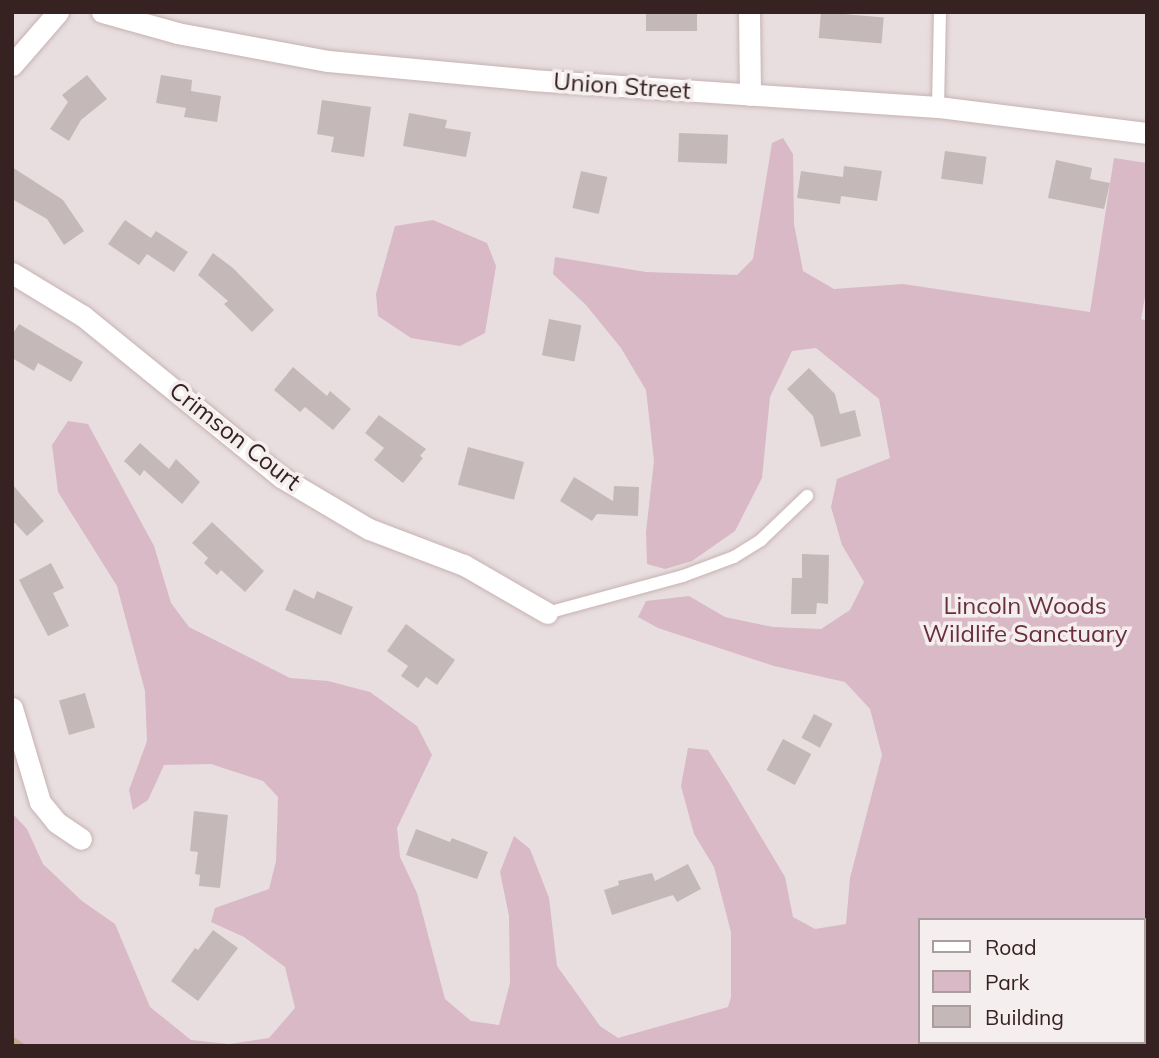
<!DOCTYPE html>
<style>
body{margin:0}
#map{position:relative;width:1159px;height:1058px;overflow:hidden;background:#e8dedf;font-family:Mulish,sans-serif}
div>[style]{position:absolute}
.green>*{inset:0;background:#d8b9c5}
.stream>*{height:7px;margin:-3.5px;padding:0 3.5px;transform-origin:3.5px;border-radius:3.5px;background:#c9a98a}
.building>*{inset:0;background:#c5b8b8;transform-origin:0 0}
.roads{filter:drop-shadow(0 0 2px #c7b2b3) drop-shadow(0 0 2px #c7b2b3)}
.lane>*{height:12px;margin:-6px;padding:0 6px;transform-origin:6px;border-radius:6px;background:#fff}
.street>*{height:21px;margin:-10.5px;padding:0 10.5px;transform-origin:10.5px;border-radius:10.5px;background:#fff}
.secondary>*{height:21px;margin:-10.5px;padding:0 10.5px;transform-origin:10.5px;border-radius:10.5px;background:#fff}
span{translate:-50% -50%;white-space:nowrap;text-align:center;line-height:1.15;-webkit-text-stroke:7px #f5eeef;paint-order:stroke}
.street-label{font-size:24px;color:#362321}
.park-label{font-size:24px;color:#692f3f}
.frame{position:absolute;inset:0;border:14px solid #362321;pointer-events:none}
.legend{position:absolute;left:918px;top:918px;width:228px;height:126px;box-sizing:border-box;background:#f5eeef;border:2px solid #a99d9d;margin:0;padding:9px 12px;list-style:none;font-size:21px;color:#362321}
.legend li{display:flex;align-items:center;gap:14px;height:35px}
.legend b{width:35px;border:2px solid #a99d9d}
</style>
<div id="map">
<div class="green">
<div style="clip-path:polygon(evenodd,783px 138px,793px 154px,794px 224px,803px 271px,834px 289px,903px 284px,1090px 312px,1114px 158px,1147px 163px,1147px 286px,1141px 319px,1147px 321px,1147px 1046px,12px 1046px,12px 813px,27px 829px,43px 864px,82px 901px,115px 924px,150px 1007px,191px 1040px,229px 1044px,269px 1038px,295px 1008px,285px 967px,244px 937px,211px 922px,215px 908px,269px 889px,276px 861px,278px 797px,263px 781px,211px 764px,164px 765px,148px 800px,133px 810px,129px 790px,147px 741px,145px 691px,117px 586px,58px 492px,52px 445px,68px 421px,88px 424px,154px 546px,171px 603px,189px 627px,290px 678px,328px 681px,370px 692px,417px 726px,432px 755px,397px 828px,400px 857px,417px 893px,445px 999px,471px 1021px,499px 1025px,510px 983px,509px 916px,500px 872px,514px 836px,530px 849px,549px 898px,557px 966px,600px 1026px,618px 1038px,728px 1007px,731px 997px,731px 932px,714px 867px,694px 834px,681px 786px,688px 748px,708px 750px,727px 780px,785px 877px,793px 917px,815px 929px,846px 924px,850px 878px,882px 755px,870px 709px,845px 682px,774px 666px,658px 628px,638px 617px,646px 601px,689px 596px,725px 617px,773px 627px,821px 629px,850px 610px,864px 582px,842px 545px,831px 507px,837px 479px,890px 458px,879px 399px,816px 348px,792px 351px,770px 397px,762px 478px,735px 531px,692px 561px,665px 569px,647px 564px,646px 532px,654px 461px,646px 390px,621px 348px,586px 305px,553px 274px,555px 257px,646px 272px,737px 275px,753px 259px,772px 143px,783px 138px,919px 920px,1143px 920px,1143px 1042px,919px 1042px,919px 920px)"></div>
<div style="clip-path:polygon(433px 220px,487px 243px,496px 266px,485px 333px,460px 346px,411px 338px,378px 316px,376px 294px,395px 226px)"></div>
</div>
<div class="stream">
<div style="left:12px;top:1040px;width:11px;rotate:34deg"></div>
</div>
<div class="building">
<div style="left:646px;top:12px;width:51px;height:19px"></div>
<div style="left:821px;top:12px;width:63px;height:26px;rotate:5deg"></div>
<div style="clip-path:polygon(87px 75px,107px 99px,81px 120px,69px 141px,50px 129px,68px 102px,62px 95px)"></div>
<div style="clip-path:polygon(161px 75px,192px 80px,191px 91px,221px 96px,217px 122px,184px 117px,186px 108px,156px 103px)"></div>
<div style="clip-path:polygon(322px 100px,371px 107px,364px 157px,331px 152px,334px 137px,317px 134px)"></div>
<div style="clip-path:polygon(409px 113px,447px 120px,445px 128px,471px 132px,466px 157px,403px 146px)"></div>
<div style="left:679px;top:133px;width:49px;height:29px;rotate:2deg"></div>
<div style="left:945px;top:151px;width:42px;height:28px;rotate:8deg"></div>
<div style="clip-path:polygon(1056px 160px,1092px 168px,1090px 179px,1110px 183px,1104px 209px,1048px 198px)"></div>
<div style="clip-path:polygon(844px 166px,882px 171px,877px 201px,841px 196px,840px 204px,797px 198px,801px 171px,843px 177px)"></div>
<div style="clip-path:polygon(12px 167px,63px 200px,84px 231px,64px 245px,47px 219px,12px 199px)"></div>
<div style="left:581px;top:171px;width:27px;height:38px;rotate:13deg"></div>
<div style="clip-path:polygon(125px 220px,151px 238px,156px 231px,188px 252px,174px 272px,147px 254px,139px 265px,108px 244px)"></div>
<div style="clip-path:polygon(213px 253px,233px 268px,274px 310px,252px 332px,224px 304px,228px 301px,198px 275px)"></div>
<div style="left:549px;top:319px;width:33px;height:37px;rotate:11deg"></div>
<div style="clip-path:polygon(19px 324px,83px 362px,71px 382px,38px 363px,34px 371px,12px 358px,12px 335px)"></div>
<div style="clip-path:polygon(293px 367px,327px 396px,330px 391px,351px 409px,333px 430px,305px 407px,300px 412px,274px 390px)"></div>
<div style="clip-path:polygon(809px 368px,835px 394px,840px 414px,855px 410px,861px 436px,821px 447px,813px 416px,787px 389px)"></div>
<div style="clip-path:polygon(379px 415px,426px 449px,420px 456px,423px 458px,403px 483px,374px 460px,384px 448px,365px 433px)"></div>
<div style="clip-path:polygon(140px 443px,169px 469px,176px 459px,200px 482px,182px 504px,144px 470px,140px 476px,124px 461px)"></div>
<div style="left:468px;top:447px;width:58px;height:39px;rotate:15deg"></div>
<div style="clip-path:polygon(574px 477px,613px 501px,614px 486px,639px 487px,638px 516px,597px 514px,592px 521px,560px 501px)"></div>
<div style="clip-path:polygon(12px 484px,44px 521px,27px 536px,12px 520px)"></div>
<div style="clip-path:polygon(212px 522px,264px 571px,245px 592px,221px 570px,217px 575px,204px 563px,208px 558px,192px 543px)"></div>
<div style="clip-path:polygon(802px 554px,829px 555px,828px 604px,817px 603px,816px 614px,791px 614px,792px 578px,802px 578px)"></div>
<div style="clip-path:polygon(51px 563px,64px 588px,53px 593px,69px 626px,48px 636px,19px 580px)"></div>
<div style="clip-path:polygon(294px 589px,314px 599px,317px 591px,353px 607px,341px 635px,285px 610px)"></div>
<div style="clip-path:polygon(406px 624px,455px 660px,437px 685px,426px 677px,418px 688px,401px 676px,408px 666px,387px 651px)"></div>
<div style="left:85px;top:693px;width:36px;height:27px;rotate:74deg"></div>
<div style="left:814px;top:714px;width:21px;height:27px;rotate:28deg"></div>
<div style="left:783px;top:739px;width:32px;height:35px;rotate:28deg"></div>
<div style="clip-path:polygon(194px 811px,228px 815px,220px 888px,199px 886px,200px 875px,195px 874px,198px 852px,190px 851px)"></div>
<div style="clip-path:polygon(416px 829px,450px 842px,452px 838px,488px 852px,477px 879px,406px 855px)"></div>
<div style="clip-path:polygon(688px 864px,701px 889px,677px 902px,673px 895px,612px 915px,604px 890px,619px 885px,618px 881px,652px 873px,655px 881px)"></div>
<div style="clip-path:polygon(213px 930px,238px 948px,198px 1001px,171px 981px,195px 948px,198px 950px)"></div>
</div>
<div class="roads">
<div class="lane">
<div style="left:938px;top:107px;width:95px;rotate:-88.8deg"></div>
<div style="left:547px;top:613px;width:141px;rotate:-15.2deg"></div>
<div style="left:683px;top:576px;width:54px;rotate:-20.4deg"></div>
<div style="left:734px;top:557px;width:32px;rotate:-32deg"></div>
<div style="left:761px;top:540px;width:64px;rotate:-43.7deg"></div>
</div>
<div class="street">
<div style="left:749px;top:12px;width:83px;rotate:89.3deg"></div>
<div style="left:12px;top:273px;width:83px;rotate:31.2deg"></div>
<div style="left:83px;top:316px;width:255px;rotate:39.1deg"></div>
<div style="left:281px;top:477px;width:102px;rotate:30.6deg"></div>
<div style="left:369px;top:529px;width:102px;rotate:20.8deg"></div>
<div style="left:464px;top:565px;width:96px;rotate:30deg"></div>
<div style="left:12px;top:708px;width:98px;rotate:73.4deg"></div>
<div style="left:40px;top:802px;width:26px;rotate:51deg"></div>
<div style="left:56px;top:822px;width:30px;rotate:34deg"></div>
</div>
<div class="secondary">
<div style="left:102px;top:12px;width:78px;rotate:15.6deg"></div>
<div style="left:177px;top:33px;width:154px;rotate:10.5deg"></div>
<div style="left:328px;top:61px;width:204px;rotate:5.3deg"></div>
<div style="left:531px;top:80px;width:408px;rotate:3.8deg"></div>
<div style="left:938px;top:107px;width:211px;rotate:7.1deg"></div>
<div style="left:12px;top:65px;width:70px;rotate:-49deg"></div>
</div>
</div>
<div class="street-label">
<span style="left:622px;top:86px;rotate:4deg">Union Street</span>
<span style="left:235px;top:436px;rotate:38deg">Crimson Court</span>
</div>
<div class="park-label">
<span style="left:1025px;top:620px">Lincoln Woods<br>Wildlife Sanctuary</span>
</div>
<div class="frame"></div>
<ul class="legend">
<li><b style="height:9px;background:#fff"></b>Road</li>
<li><b style="height:19px;background:#d8b9c5"></b>Park</li>
<li><b style="height:19px;background:#c5b8b8"></b>Building</li>
</ul>
</div>
